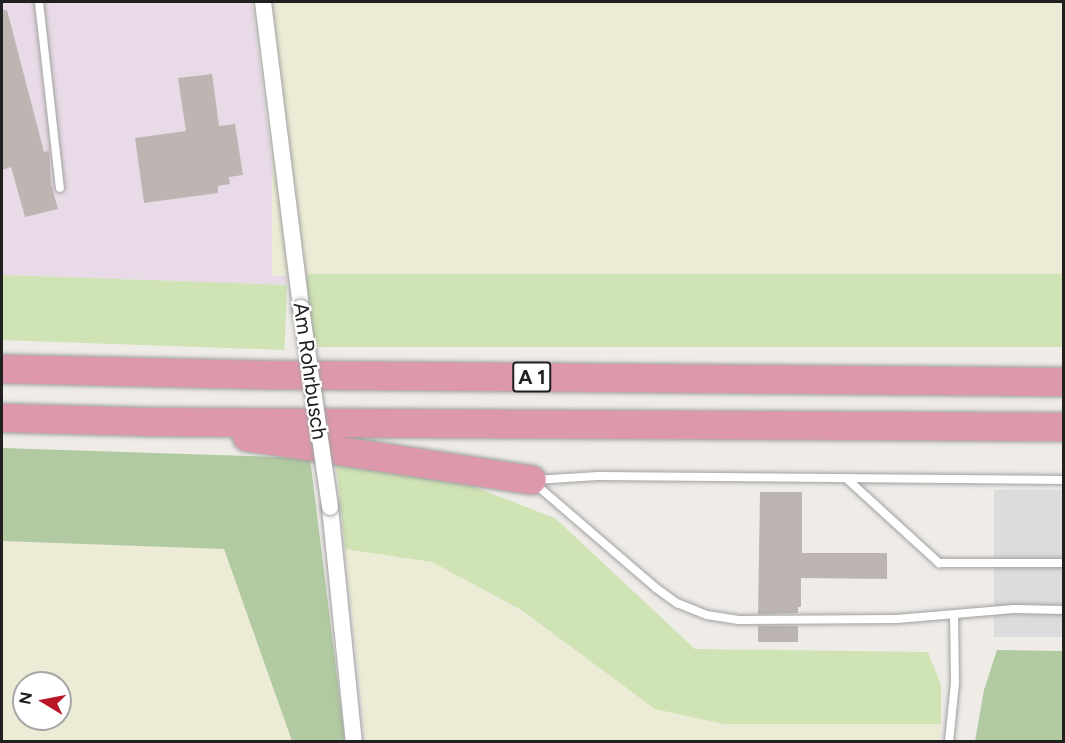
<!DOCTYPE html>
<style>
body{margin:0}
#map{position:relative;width:1065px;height:743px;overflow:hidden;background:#efece8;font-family:Figtree,sans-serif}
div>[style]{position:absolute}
.industrial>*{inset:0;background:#e8dae6}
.farmland>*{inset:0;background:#ecebd5;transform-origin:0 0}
.grass>*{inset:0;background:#cfe3b4;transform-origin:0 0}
.forest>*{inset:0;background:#b1caa1}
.parking>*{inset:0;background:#dcdcdc;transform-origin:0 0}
.building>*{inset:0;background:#bdb5b1;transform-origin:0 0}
.roads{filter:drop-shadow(0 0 2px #a1a1a1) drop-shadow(0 0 2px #a1a1a1)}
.service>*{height:8px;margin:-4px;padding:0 4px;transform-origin:4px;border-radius:4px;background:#fff}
.minor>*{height:16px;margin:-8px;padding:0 8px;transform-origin:8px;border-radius:8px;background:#fff}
.motorway>*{height:28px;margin:-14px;padding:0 14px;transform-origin:14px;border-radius:14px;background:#dd99ab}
.bridges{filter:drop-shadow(0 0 2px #a1a1a1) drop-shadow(0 0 2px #a1a1a1)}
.minor-bridge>*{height:16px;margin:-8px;padding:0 8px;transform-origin:8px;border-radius:8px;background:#fff}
span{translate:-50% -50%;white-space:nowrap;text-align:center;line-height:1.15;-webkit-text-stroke:4.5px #fff;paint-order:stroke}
.shield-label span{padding:2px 4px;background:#fff;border:2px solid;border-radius:4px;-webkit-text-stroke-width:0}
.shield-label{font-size:20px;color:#202020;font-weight:700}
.street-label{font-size:21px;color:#202020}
.frame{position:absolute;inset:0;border:3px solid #202020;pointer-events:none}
.north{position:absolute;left:12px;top:671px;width:60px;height:60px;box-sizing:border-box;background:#fff;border:2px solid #a6a6a6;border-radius:50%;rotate:280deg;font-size:16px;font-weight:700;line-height:24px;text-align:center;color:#202020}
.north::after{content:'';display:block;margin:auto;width:21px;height:27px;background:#b91725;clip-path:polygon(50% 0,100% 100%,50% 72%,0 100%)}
</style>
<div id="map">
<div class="industrial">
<div style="clip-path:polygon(2px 2px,252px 2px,287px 285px,2px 275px)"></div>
</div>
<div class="farmland">
<div style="left:272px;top:2px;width:791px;height:274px"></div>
<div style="clip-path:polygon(evenodd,2px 541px,224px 549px,292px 741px,2px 742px,2px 541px,24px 683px,60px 683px,60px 719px,24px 719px,24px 683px)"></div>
<div style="clip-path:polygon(345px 549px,432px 562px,724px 724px,941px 724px,939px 741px,366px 741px)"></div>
</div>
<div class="grass">
<div style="left:307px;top:274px;width:756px;height:73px"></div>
<div style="left:2px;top:275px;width:285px;height:65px;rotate:2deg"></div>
<div style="clip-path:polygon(336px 462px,448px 477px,555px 518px,695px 649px,928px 652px,941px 685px,941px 724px,724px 724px,655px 709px,523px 611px,432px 562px,345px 549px)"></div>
</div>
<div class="forest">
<div style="clip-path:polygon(2px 448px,310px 458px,345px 741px,292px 741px,224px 549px,2px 541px)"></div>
<div style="clip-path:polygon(997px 650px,1063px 651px,1063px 741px,975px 741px,984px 690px)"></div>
</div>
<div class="parking">
<div style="left:994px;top:490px;width:69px;height:147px"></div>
</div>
<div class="building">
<div style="clip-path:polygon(2px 10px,7px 10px,44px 152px,49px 151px,51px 184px,58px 209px,25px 217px,11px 167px,2px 170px)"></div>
<div style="clip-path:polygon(212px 74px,219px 126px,235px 124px,243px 175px,229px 177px,230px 184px,218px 186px,218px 193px,144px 203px,135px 138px,186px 131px,178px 78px)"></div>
<div style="clip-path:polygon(760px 492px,802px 492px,802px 553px,887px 553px,887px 579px,801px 578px,801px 607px,798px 607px,798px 613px,758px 614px)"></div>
<div style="left:758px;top:626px;width:40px;height:16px"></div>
</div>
<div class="roads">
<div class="service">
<div style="left:39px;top:2px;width:187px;rotate:83.6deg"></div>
<div style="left:847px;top:479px;width:125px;rotate:42.4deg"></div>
<div style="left:939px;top:563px;width:125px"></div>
<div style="left:535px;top:480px;width:63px;rotate:-3.6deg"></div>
<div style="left:598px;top:476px;width:466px;rotate:0.5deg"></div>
<div style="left:534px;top:483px;width:161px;rotate:40.7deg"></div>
<div style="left:656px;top:588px;width:26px;rotate:36deg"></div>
<div style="left:677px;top:603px;width:32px;rotate:22deg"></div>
<div style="left:707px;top:615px;width:32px;rotate:9deg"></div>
<div style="left:739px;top:620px;width:158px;rotate:-0.4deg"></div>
<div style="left:897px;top:619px;width:117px;rotate:-4.9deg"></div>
<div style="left:1014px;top:609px;width:50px;rotate:1.1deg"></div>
<div style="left:949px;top:742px;width:59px;rotate:-84.2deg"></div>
<div style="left:955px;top:683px;width:68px;rotate:-90.8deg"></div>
</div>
<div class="minor">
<div style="left:263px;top:2px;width:308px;rotate:82.9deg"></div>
<div style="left:330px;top:507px;width:236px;rotate:84.2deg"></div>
</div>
<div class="motorway">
<div style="left:2px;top:369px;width:264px;rotate:1.3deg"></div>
<div style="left:266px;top:375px;width:798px;rotate:0.5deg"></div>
<div style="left:2px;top:418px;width:148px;rotate:1.5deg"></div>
<div style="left:150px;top:422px;width:914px;rotate:0.31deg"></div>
<div style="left:247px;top:437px;width:288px;rotate:8.6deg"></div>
</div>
</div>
<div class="bridges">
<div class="minor-bridge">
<div style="left:301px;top:308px;width:201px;rotate:81.7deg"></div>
</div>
</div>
<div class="shield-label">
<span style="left:532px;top:377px">A 1</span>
</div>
<div class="street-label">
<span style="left:310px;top:371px;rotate:82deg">Am Rohrbusch</span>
</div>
<div class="frame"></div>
<div class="north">N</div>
</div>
